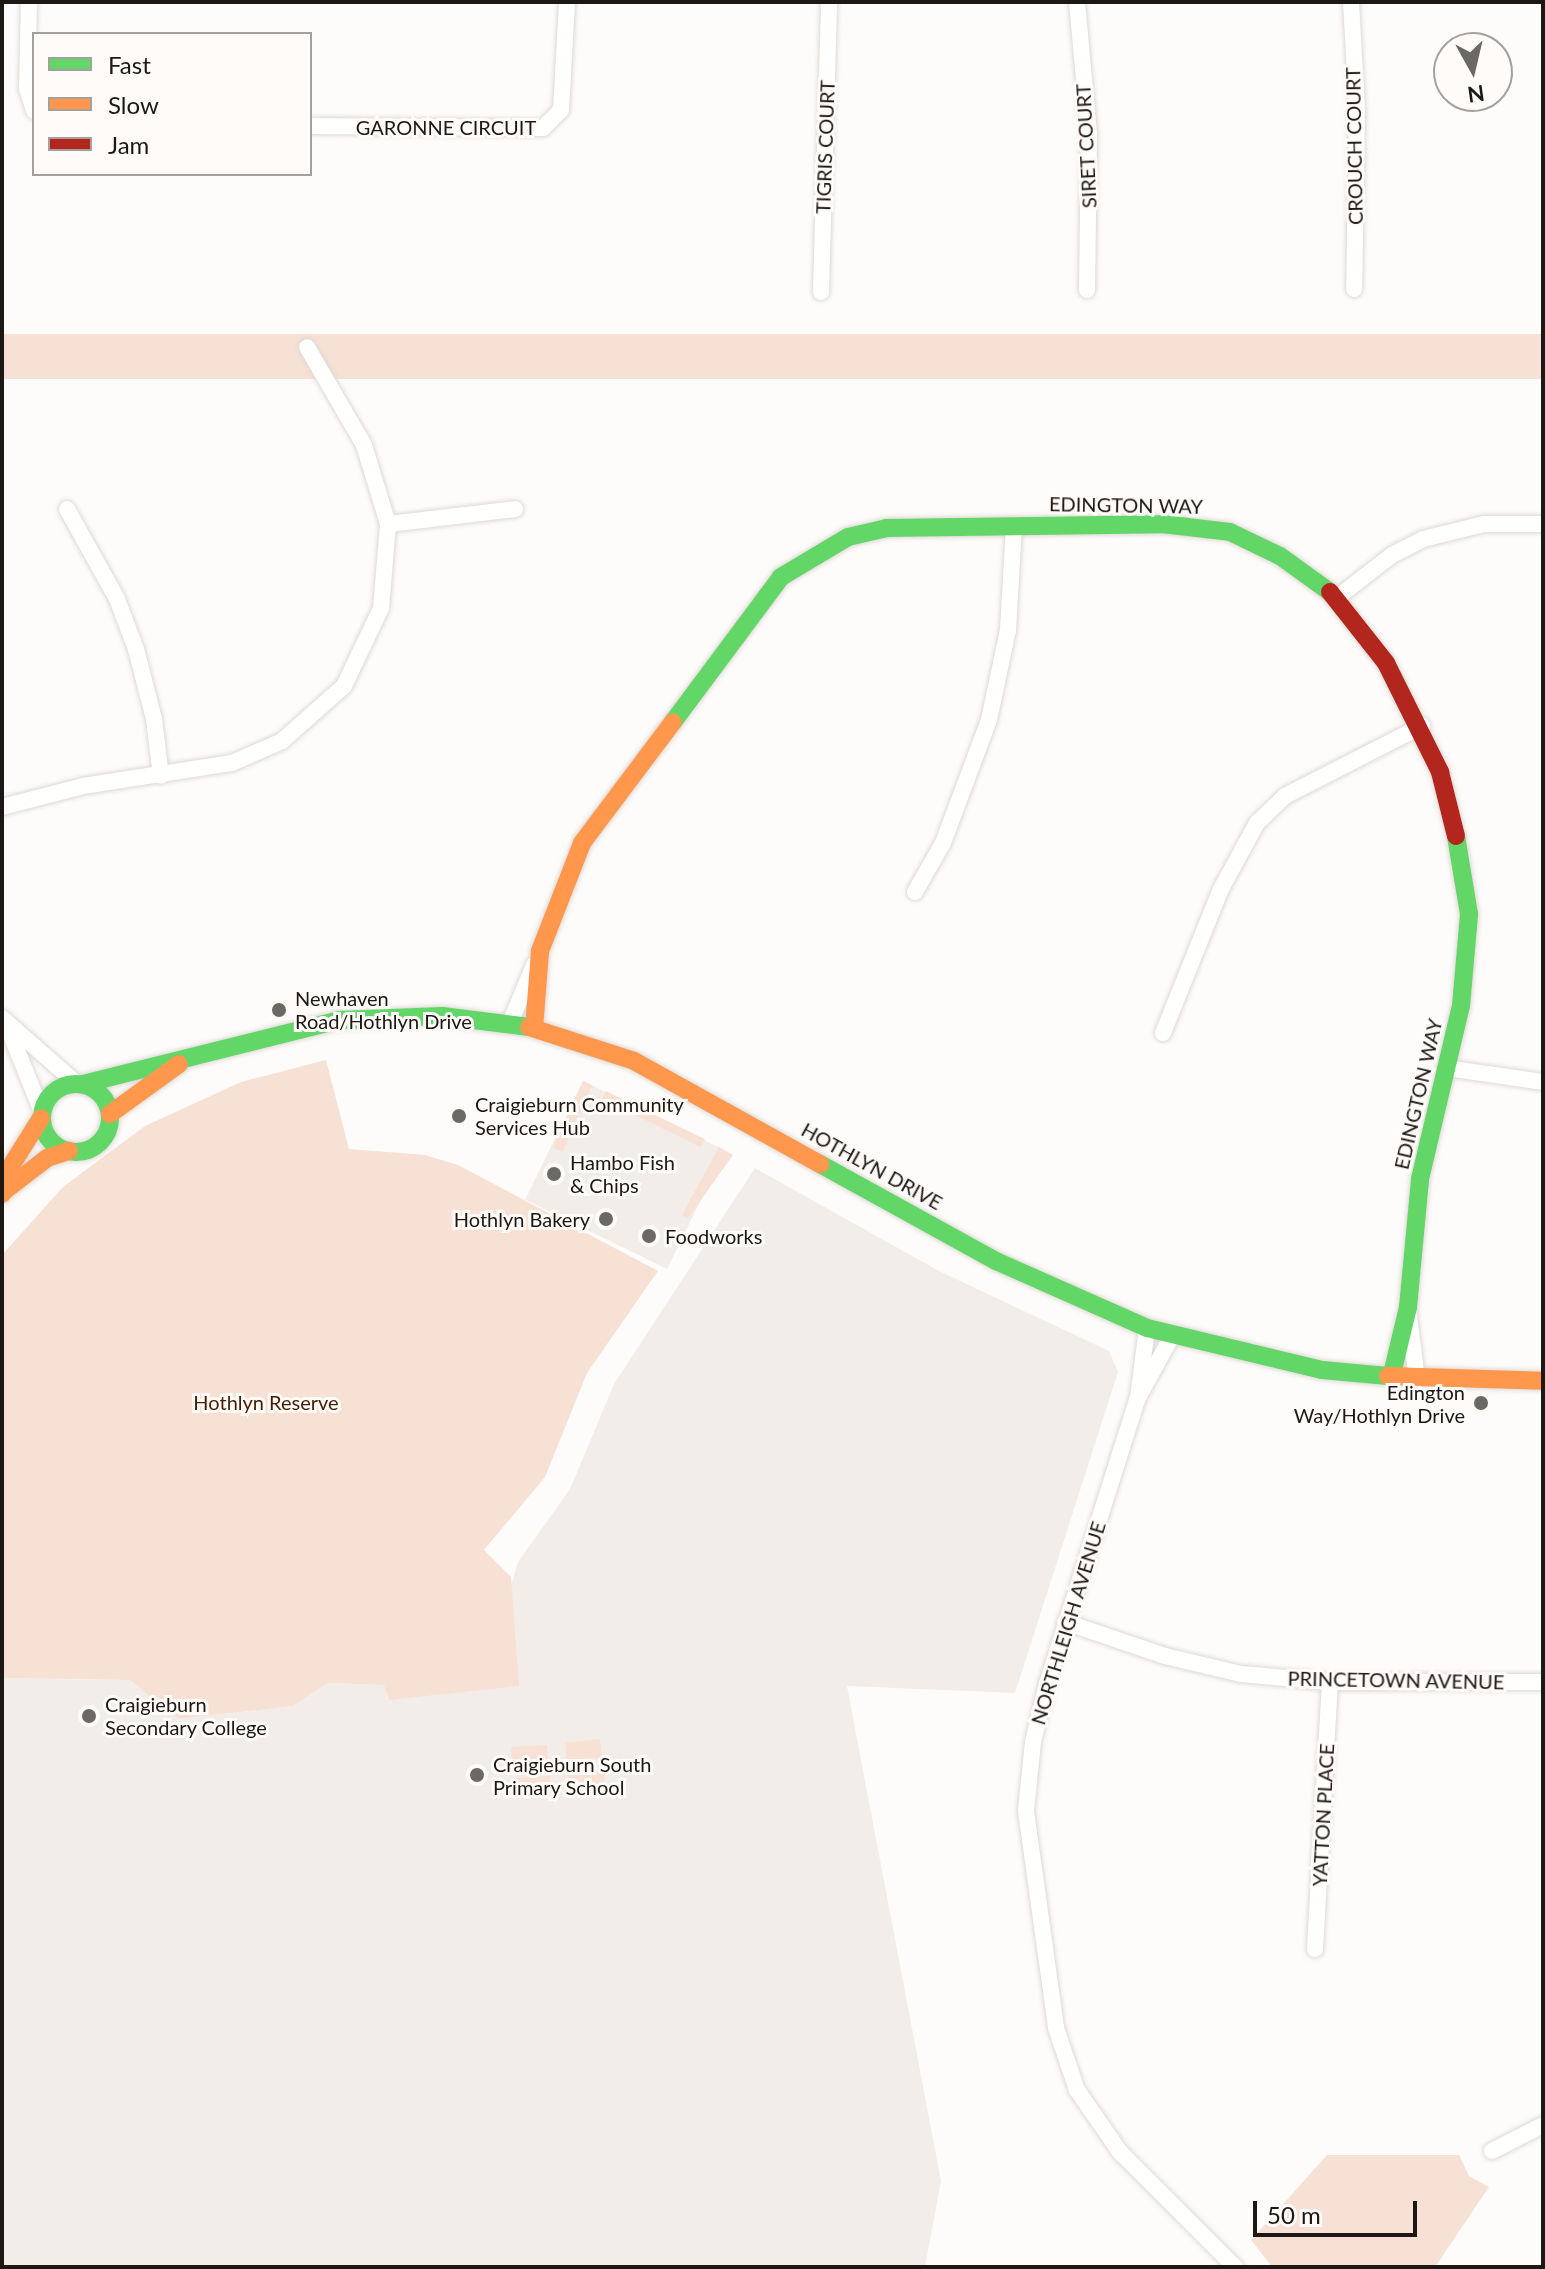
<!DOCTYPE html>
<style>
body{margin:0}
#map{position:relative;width:1545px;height:2269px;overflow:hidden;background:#fefcfa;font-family:Lato,sans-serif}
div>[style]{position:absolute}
.built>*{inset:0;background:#f3ede9;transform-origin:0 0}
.green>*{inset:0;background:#f7e0d4;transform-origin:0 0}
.roads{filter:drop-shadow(0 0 2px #ded9d6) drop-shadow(0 0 2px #ded9d6)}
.street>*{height:16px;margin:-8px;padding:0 8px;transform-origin:8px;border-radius:8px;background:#fffffe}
.fast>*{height:18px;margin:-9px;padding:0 9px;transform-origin:9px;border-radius:9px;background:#63d668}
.fast>.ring{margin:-9px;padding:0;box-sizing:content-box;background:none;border:18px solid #63d668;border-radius:50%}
.slow>*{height:18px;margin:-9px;padding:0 9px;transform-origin:9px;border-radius:9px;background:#ff974d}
.jam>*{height:18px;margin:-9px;padding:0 9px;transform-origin:9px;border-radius:9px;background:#b3261e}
.dots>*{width:22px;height:22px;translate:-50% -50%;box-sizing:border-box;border:4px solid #fffbf9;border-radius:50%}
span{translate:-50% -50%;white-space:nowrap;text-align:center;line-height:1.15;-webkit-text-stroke:6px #fffbf9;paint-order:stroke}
.street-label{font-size:20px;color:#1e1814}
.poi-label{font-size:20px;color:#1e1814}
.left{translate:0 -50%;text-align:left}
.right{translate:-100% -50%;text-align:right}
.park-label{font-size:20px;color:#441e03}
.frame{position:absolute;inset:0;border:4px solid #1e1814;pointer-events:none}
.legend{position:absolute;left:32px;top:32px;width:280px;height:144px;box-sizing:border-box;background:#fffbf9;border:2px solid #a5a09d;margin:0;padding:10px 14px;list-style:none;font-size:24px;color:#1e1814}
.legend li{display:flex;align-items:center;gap:16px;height:40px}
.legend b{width:40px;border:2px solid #a5a09d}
.north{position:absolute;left:1433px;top:32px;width:80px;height:80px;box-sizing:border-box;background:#fffbf9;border:2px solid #a5a09d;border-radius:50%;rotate:172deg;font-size:22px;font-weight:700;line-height:32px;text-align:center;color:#1e1814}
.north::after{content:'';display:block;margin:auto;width:28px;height:36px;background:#6c6864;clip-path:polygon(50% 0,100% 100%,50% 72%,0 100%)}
.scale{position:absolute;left:1253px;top:2201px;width:164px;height:36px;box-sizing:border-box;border:4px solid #1e1814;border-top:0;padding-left:10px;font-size:24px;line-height:28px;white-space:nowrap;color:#1e1814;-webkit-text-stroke:6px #fffbf9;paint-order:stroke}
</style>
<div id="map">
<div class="built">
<div style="left:583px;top:1081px;width:158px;height:132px;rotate:26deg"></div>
<div style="clip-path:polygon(755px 1168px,939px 1271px,1109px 1351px,1118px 1372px,1015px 1693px,847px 1686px,941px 2181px,925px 2267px,2px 2267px,2px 1678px,130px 1680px,179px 1719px,292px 1706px,327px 1683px,385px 1685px,388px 1699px,510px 1589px,518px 1562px,570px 1489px,614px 1384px)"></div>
</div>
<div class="green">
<div style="left:1543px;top:334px;width:45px;height:1541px;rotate:90deg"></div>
<div style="clip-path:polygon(326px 1060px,349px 1149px,425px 1155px,458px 1165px,658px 1271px,587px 1373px,545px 1477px,484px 1550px,511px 1577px,519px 1686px,389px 1700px,384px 1685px,327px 1683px,293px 1706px,178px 1719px,130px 1680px,2px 1678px,2px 1255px,63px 1187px,145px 1126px,241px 1082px)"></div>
<div style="left:583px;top:1081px;width:10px;height:73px;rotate:24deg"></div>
<div style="left:606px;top:1091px;width:110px;height:9px;rotate:26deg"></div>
<div style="clip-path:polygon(719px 1147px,733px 1155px,688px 1218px,682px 1215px)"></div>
<div style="left:600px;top:1739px;width:18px;height:35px;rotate:84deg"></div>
<div style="left:547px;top:1745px;width:17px;height:36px;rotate:87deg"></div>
<div style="left:604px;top:1771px;width:17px;height:36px;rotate:87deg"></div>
<div style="left:550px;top:1776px;width:17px;height:36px;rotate:87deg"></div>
<div style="clip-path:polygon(1327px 2155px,1459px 2155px,1469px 2176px,1489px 2187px,1435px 2267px,1272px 2267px,1251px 2240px)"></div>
</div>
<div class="roads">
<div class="street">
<div style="left:29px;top:2px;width:87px;rotate:91.3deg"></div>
<div style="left:27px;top:89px;width:23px;rotate:72deg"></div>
<div style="left:1077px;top:2px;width:132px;rotate:84.8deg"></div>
<div style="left:1089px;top:133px;width:157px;rotate:90.7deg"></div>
<div style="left:1351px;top:2px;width:106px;rotate:86.8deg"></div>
<div style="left:1357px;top:108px;width:181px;rotate:90.9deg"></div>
<div style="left:310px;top:126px;width:233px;rotate:0.5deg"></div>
<div style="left:543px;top:128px;width:25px;rotate:-45deg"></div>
<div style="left:561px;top:110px;width:108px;rotate:-86.8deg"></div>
<div style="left:821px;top:292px;width:290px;rotate:-88.4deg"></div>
<div style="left:67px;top:509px;width:103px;rotate:60.9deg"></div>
<div style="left:117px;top:599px;width:53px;rotate:69.2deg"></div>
<div style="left:136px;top:649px;width:72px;rotate:75.6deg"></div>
<div style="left:154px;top:719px;width:57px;rotate:83deg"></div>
<div style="left:388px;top:524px;width:128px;rotate:-6.7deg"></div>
<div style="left:1338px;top:597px;width:68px;rotate:-37.9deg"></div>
<div style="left:1392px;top:555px;width:35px;rotate:-27deg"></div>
<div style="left:1423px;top:539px;width:63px;rotate:-13.8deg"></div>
<div style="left:1484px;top:524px;width:59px"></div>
<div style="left:2px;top:807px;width:84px;rotate:-14.5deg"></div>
<div style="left:83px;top:786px;width:151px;rotate:-8.8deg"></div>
<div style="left:232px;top:763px;width:55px;rotate:-23.7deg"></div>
<div style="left:282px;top:741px;width:83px;rotate:-41.6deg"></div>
<div style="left:344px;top:686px;width:86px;rotate:-64.6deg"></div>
<div style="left:381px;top:608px;width:84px;rotate:-85.2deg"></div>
<div style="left:388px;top:524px;width:83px;rotate:-106.9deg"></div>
<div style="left:364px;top:445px;width:113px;rotate:-120.2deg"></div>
<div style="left:915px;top:892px;width:56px;rotate:-60.3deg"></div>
<div style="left:943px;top:843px;width:131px;rotate:-69.5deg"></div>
<div style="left:989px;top:720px;width:92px;rotate:-78.1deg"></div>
<div style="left:1008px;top:630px;width:105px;rotate:-86.7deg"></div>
<div style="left:2px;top:1018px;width:98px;rotate:41.3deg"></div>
<div style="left:6px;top:1023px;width:96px;rotate:68deg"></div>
<div style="left:510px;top:1023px;width:63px;rotate:-67.5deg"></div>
<div style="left:1163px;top:1033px;width:155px;rotate:-68.1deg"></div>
<div style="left:1221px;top:889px;width:75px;rotate:-61.4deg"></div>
<div style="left:1257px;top:823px;width:39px;rotate:-44deg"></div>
<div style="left:1285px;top:796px;width:154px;rotate:-27.1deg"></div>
<div style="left:1447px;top:1068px;width:97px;rotate:8.3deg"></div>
<div style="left:1409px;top:1316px;width:64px;rotate:82.8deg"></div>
<div style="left:1147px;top:1328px;width:70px;rotate:97.4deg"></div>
<div style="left:1138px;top:1397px;width:301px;rotate:107.6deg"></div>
<div style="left:1047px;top:1684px;width:60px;rotate:103.6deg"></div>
<div style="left:1033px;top:1742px;width:69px;rotate:95.8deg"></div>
<div style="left:1026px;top:1811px;width:219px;rotate:82.1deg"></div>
<div style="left:1056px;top:2028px;width:65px;rotate:71.3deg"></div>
<div style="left:1077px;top:2090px;width:75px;rotate:55.3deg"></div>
<div style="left:1120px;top:2152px;width:163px;rotate:45deg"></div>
<div style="left:1139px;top:1396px;width:68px;rotate:-61.2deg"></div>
<div style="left:1065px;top:1622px;width:106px;rotate:18.8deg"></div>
<div style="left:1165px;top:1656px;width:78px;rotate:13.3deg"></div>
<div style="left:1241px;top:1674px;width:89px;rotate:5.1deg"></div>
<div style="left:1330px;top:1682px;width:213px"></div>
<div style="left:1315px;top:1949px;width:267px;rotate:-86.8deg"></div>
<div style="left:1492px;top:2151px;width:57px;rotate:-27deg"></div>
</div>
<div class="fast">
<div style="left:673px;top:722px;width:181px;rotate:-53.3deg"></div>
<div style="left:781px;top:577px;width:78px;rotate:-30.8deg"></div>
<div style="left:848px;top:537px;width:39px;rotate:-13deg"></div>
<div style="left:886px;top:528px;width:276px;rotate:-0.8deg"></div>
<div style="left:1162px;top:524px;width:68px;rotate:6.7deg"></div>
<div style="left:1230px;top:532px;width:55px;rotate:25.6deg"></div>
<div style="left:1280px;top:556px;width:62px;rotate:35.8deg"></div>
<div style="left:83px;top:1084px;width:265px;rotate:-14deg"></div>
<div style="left:340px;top:1020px;width:102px;rotate:-2.2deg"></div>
<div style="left:442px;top:1016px;width:88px;rotate:7.2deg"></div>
<div class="ring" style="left:42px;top:1084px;width:50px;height:50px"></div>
<div style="left:820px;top:1164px;width:201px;rotate:28.9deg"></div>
<div style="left:996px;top:1261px;width:165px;rotate:23.9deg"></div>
<div style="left:1147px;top:1328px;width:180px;rotate:13.5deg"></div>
<div style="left:1322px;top:1370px;width:66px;rotate:5.2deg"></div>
<div style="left:1391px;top:1378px;width:73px;rotate:-76.5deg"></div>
<div style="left:1408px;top:1307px;width:129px;rotate:-84.6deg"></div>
<div style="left:1420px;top:1179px;width:178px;rotate:-76.7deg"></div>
<div style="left:1461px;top:1006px;width:92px;rotate:-85deg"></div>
<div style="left:1469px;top:914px;width:79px;rotate:-99.5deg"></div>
</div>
<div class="slow">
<div style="left:529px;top:1027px;width:110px;rotate:17.9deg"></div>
<div style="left:634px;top:1061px;width:213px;rotate:29deg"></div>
<div style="left:534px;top:1028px;width:77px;rotate:-85.5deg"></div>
<div style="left:540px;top:951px;width:116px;rotate:-68.7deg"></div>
<div style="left:582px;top:843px;width:151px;rotate:-53.1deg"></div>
<div style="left:110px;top:1114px;width:85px;rotate:-35.9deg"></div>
<div style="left:3px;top:1192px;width:56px;rotate:-37.7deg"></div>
<div style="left:47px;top:1158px;width:23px;rotate:-18deg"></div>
<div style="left:2px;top:1194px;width:26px;rotate:-74deg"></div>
<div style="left:9px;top:1169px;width:60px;rotate:-57.9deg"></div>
<div style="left:1388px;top:1376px;width:155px;rotate:1.8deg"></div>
</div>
<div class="jam">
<div style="left:1330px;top:592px;width:90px;rotate:51.7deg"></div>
<div style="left:1386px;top:663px;width:122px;rotate:63.6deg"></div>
<div style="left:1440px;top:772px;width:66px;rotate:76deg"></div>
</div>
</div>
<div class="dots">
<div style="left:279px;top:1010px;background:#6c6864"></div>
<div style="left:459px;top:1116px;background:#6c6864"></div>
<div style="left:554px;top:1174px;background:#6c6864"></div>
<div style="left:606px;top:1219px;background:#6c6864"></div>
<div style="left:649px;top:1236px;background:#6c6864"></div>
<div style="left:1481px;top:1403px;background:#6c6864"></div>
<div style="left:89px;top:1716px;background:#6c6864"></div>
<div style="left:477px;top:1775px;background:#6c6864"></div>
</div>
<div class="street-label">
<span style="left:446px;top:127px">GARONNE CIRCUIT</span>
<span style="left:1086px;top:146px;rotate:-93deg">SIRET COURT</span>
<span style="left:1354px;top:146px;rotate:-91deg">CROUCH COURT</span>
<span style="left:825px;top:147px;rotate:-88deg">TIGRIS COURT</span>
<span style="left:1126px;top:505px;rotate:1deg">EDINGTON WAY</span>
<span style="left:1418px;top:1094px;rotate:-77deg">EDINGTON WAY</span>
<span style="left:872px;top:1166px;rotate:29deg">HOTHLYN DRIVE</span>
<span style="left:1068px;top:1623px;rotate:-73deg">NORTHLEIGH AVENUE</span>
<span style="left:1396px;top:1680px;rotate:1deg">PRINCETOWN AVENUE</span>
<span style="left:1323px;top:1815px;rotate:-87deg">YATTON PLACE</span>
</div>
<div class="poi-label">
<span class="left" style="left:295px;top:1010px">Newhaven<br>Road/Hothlyn Drive</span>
<span class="left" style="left:475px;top:1116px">Craigieburn Community<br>Services Hub</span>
<span class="left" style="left:570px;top:1174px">Hambo Fish<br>&amp; Chips</span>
<span class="right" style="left:590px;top:1219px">Hothlyn Bakery</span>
<span class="left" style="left:665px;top:1236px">Foodworks</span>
<span class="right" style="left:1465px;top:1404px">Edington<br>Way/Hothlyn Drive</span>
<span class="left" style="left:105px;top:1716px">Craigieburn<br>Secondary College</span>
<span class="left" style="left:493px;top:1776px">Craigieburn South<br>Primary School</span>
</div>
<div class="park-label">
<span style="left:266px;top:1402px">Hothlyn Reserve</span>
</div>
<div class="frame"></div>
<ul class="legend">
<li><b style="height:10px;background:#63d668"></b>Fast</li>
<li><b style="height:10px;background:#ff974d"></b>Slow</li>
<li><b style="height:10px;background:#b3261e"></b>Jam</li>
</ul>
<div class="north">N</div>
<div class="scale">50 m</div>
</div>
